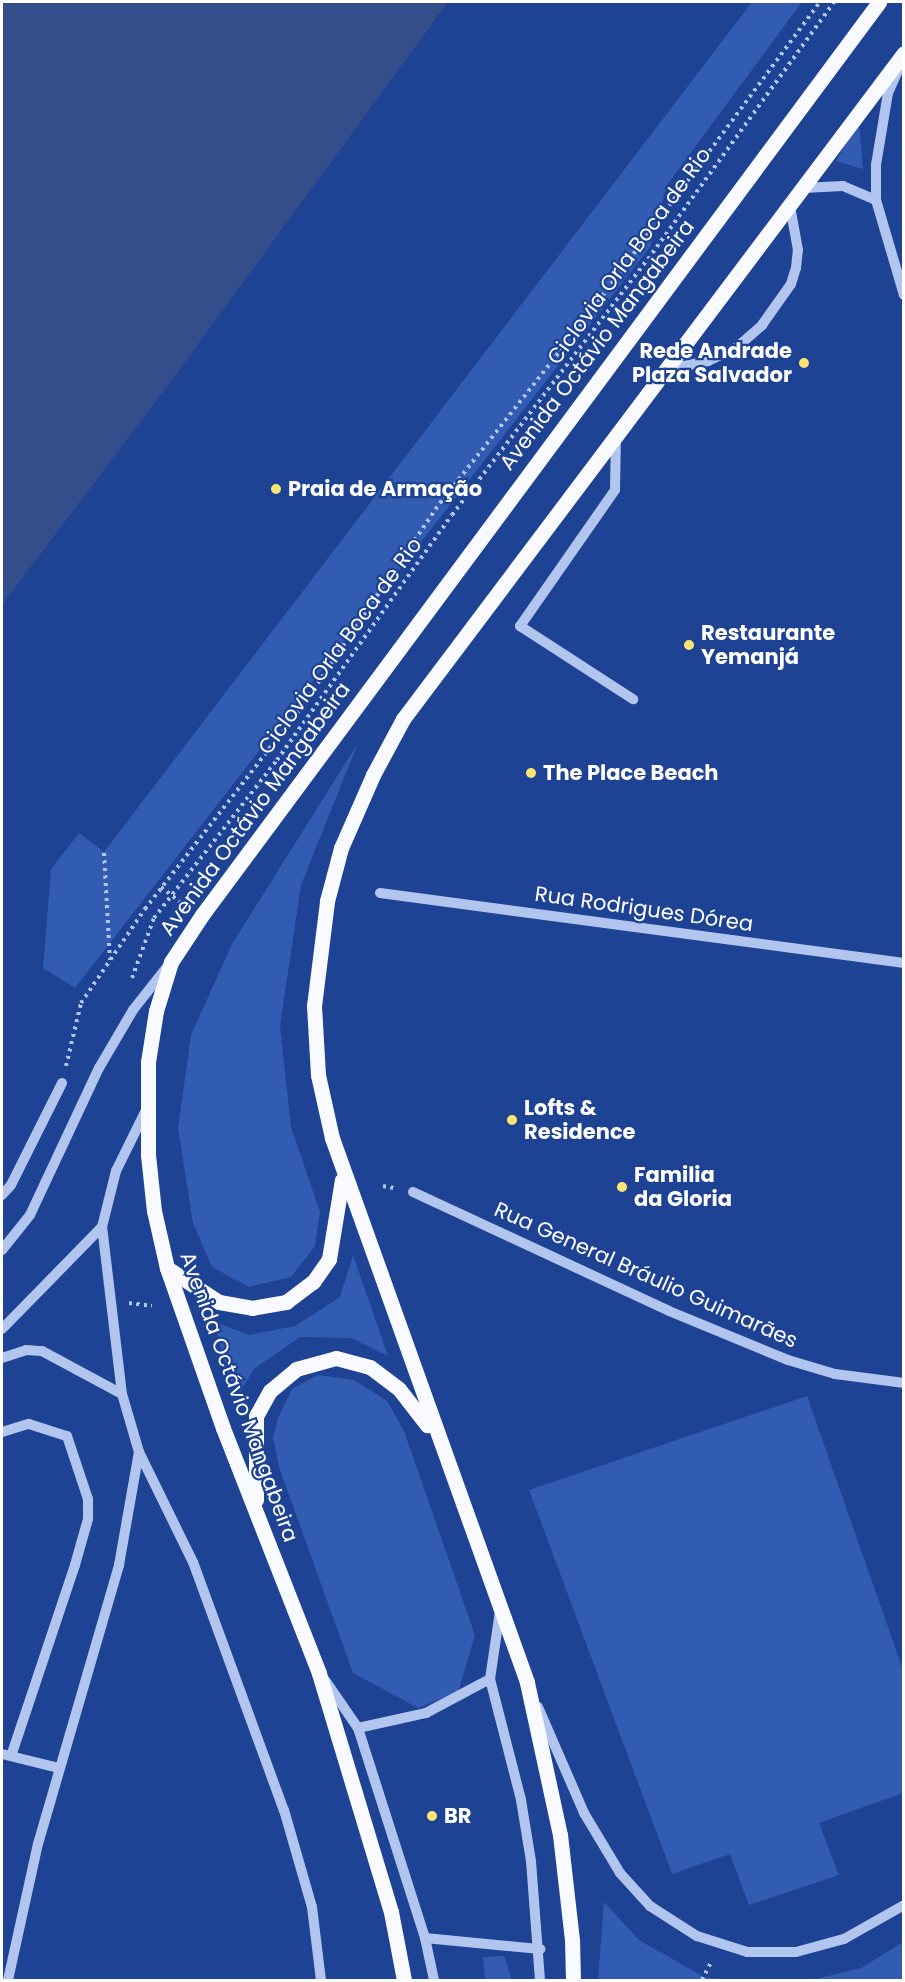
<!DOCTYPE html>
<meta charset="utf-8">
<style>
body{margin:0}
#map{position:relative;width:905px;height:1982px;overflow:hidden;background:#1e4394;font-family:Poppins,sans-serif}
div>[style]{position:absolute}
.green>*{inset:0;background:#325cb2}
.water>*{inset:0;background:#334e8a}
.path>*{height:4px;margin-top:-2px;transform-origin:0;background:repeating-linear-gradient(90deg,#b1c5ee 0 3px,transparent 0 7.5px)}
.minor>*{height:10px;margin:-5px;padding:0 5px;transform-origin:5px;border-radius:5px;background:#b1c5ee}
.major>*{height:15px;margin:-7.5px;padding:0 7.5px;transform-origin:7.5px;border-radius:7.5px;background:#f9faff}
.dots>*{width:16px;height:16px;translate:-50% -50%;box-sizing:border-box;border:3px solid #1e4394;border-radius:50%}
span{translate:-50% -50%;white-space:nowrap;text-align:center;line-height:1.15;-webkit-text-stroke:4.5px #1e4394;paint-order:stroke}
.street-label{font-size:21px;color:#fff}
.poi-label{font-size:21px;color:#fff;font-weight:700}
.right{translate:-100% -50%;text-align:right}
.left{translate:0 -50%;text-align:left}
.frame{position:absolute;inset:0;border:3px solid #fff;pointer-events:none}
</style>
<div id="map">
<div class="green">
<div style="clip-path:polygon(752px 2px,802px 2px,667px 185px,650px 247px,75px 988px,43px 968px,51px 869px,79px 833px,104px 852px)"></div>
<div style="clip-path:polygon(859px 123px,863px 169px,836px 161px)"></div>
<div style="clip-path:polygon(358px 743px,301px 885px,280px 1026px,291px 1127px,320px 1212px,315px 1246px,291px 1277px,249px 1287px,212px 1267px,193px 1223px,178px 1128px,191px 1035px,232px 944px)"></div>
<div style="clip-path:polygon(353px 1255px,388px 1356px,351px 1338px,300px 1337px,254px 1369px,236px 1399px,213px 1321px,249px 1335px,295px 1326px,340px 1297px)"></div>
<div style="clip-path:polygon(318px 1375px,354px 1380px,387px 1401px,404px 1431px,475px 1635px,458px 1692px,418px 1708px,353px 1673px,279px 1467px,273px 1437px,278px 1418px,292px 1389px)"></div>
<div style="clip-path:polygon(807px 1396px,903px 1670px,903px 1793px,819px 1823px,839px 1875px,749px 1905px,730px 1854px,672px 1874px,529px 1490px)"></div>
<div style="clip-path:polygon(604px 1902px,639px 1940px,704px 1977px,728px 1980px,598px 1980px)"></div>
<div style="clip-path:polygon(903px 1942px,903px 1980px,811px 1980px,861px 1968px)"></div>
<div style="clip-path:polygon(504px 1956px,512px 1980px,485px 1980px,483px 1957px)"></div>
</div>
<div class="water">
<div style="clip-path:polygon(2px 2px,448px 2px,177px 373px,2px 605px)"></div>
</div>
<div class="path">
<div style="left:104px;top:853px;width:107px;rotate:86.8deg"></div>
<div style="left:161px;top:887px;width:28px;rotate:38deg"></div>
<div style="left:132px;top:978px;width:64px;rotate:-69.9deg"></div>
<div style="left:154px;top:918px;width:200px;rotate:-52.1deg"></div>
<div style="left:277px;top:760px;width:301px;rotate:-54.5deg"></div>
<div style="left:452px;top:515px;width:322px;rotate:-52.6deg"></div>
<div style="left:648px;top:259px;width:317px;rotate:-54.1deg"></div>
<div style="left:66px;top:1066px;width:65px;rotate:-76.6deg"></div>
<div style="left:81px;top:1003px;width:114px;rotate:-55.8deg"></div>
<div style="left:145px;top:909px;width:254px;rotate:-52.2deg"></div>
<div style="left:301px;top:708px;width:248px;rotate:-55.9deg"></div>
<div style="left:440px;top:503px;width:241px;rotate:-51.7deg"></div>
<div style="left:589px;top:314px;width:388px;rotate:-53.5deg"></div>
<div style="left:383px;top:1186px;width:11px;rotate:10deg"></div>
<div style="left:129px;top:1303px;width:23px;rotate:7deg"></div>
<div style="left:702px;top:1980px;width:22px;rotate:-63deg"></div>
</div>
<div class="minor">
<div style="left:900px;top:66px;width:30px;rotate:114deg"></div>
<div style="left:888px;top:93px;width:73px;rotate:99.5deg"></div>
<div style="left:876px;top:165px;width:35px;rotate:90deg"></div>
<div style="left:876px;top:200px;width:99px;rotate:73.6deg"></div>
<div style="left:803px;top:188px;width:40px;rotate:-2.9deg"></div>
<div style="left:843px;top:186px;width:36px;rotate:23deg"></div>
<div style="left:665px;top:370px;width:44px;rotate:-11.8deg"></div>
<div style="left:708px;top:361px;width:31px;rotate:-25deg"></div>
<div style="left:736px;top:348px;width:35px;rotate:-41deg"></div>
<div style="left:762px;top:325px;width:50px;rotate:-54.7deg"></div>
<div style="left:791px;top:284px;width:17px;rotate:-73deg"></div>
<div style="left:796px;top:268px;width:18px;rotate:-84deg"></div>
<div style="left:798px;top:250px;width:45px;rotate:-100.3deg"></div>
<div style="left:616px;top:436px;width:54px;rotate:91.1deg"></div>
<div style="left:615px;top:490px;width:166px;rotate:124.9deg"></div>
<div style="left:520px;top:626px;width:135px;rotate:32.9deg"></div>
<div style="left:380px;top:893px;width:529px;rotate:7.61deg"></div>
<div style="left:413px;top:1192px;width:282px;rotate:24.9deg"></div>
<div style="left:669px;top:1311px;width:129px;rotate:22.4deg"></div>
<div style="left:788px;top:1360px;width:49px;rotate:16.6deg"></div>
<div style="left:835px;top:1374px;width:70px;rotate:7.4deg"></div>
<div style="left:2px;top:1195px;width:13px;rotate:-48deg"></div>
<div style="left:11px;top:1185px;width:114px;rotate:-63.4deg"></div>
<div style="left:2px;top:1250px;width:45px;rotate:-51.3deg"></div>
<div style="left:30px;top:1215px;width:162px;rotate:-64.9deg"></div>
<div style="left:99px;top:1068px;width:67px;rotate:-59.6deg"></div>
<div style="left:133px;top:1010px;width:55px;rotate:-51.7deg"></div>
<div style="left:2px;top:1329px;width:143px;rotate:-45.6deg"></div>
<div style="left:2px;top:1358px;width:25px;rotate:-18deg"></div>
<div style="left:26px;top:1350px;width:16px;rotate:4deg"></div>
<div style="left:42px;top:1351px;width:91px;rotate:28.3deg"></div>
<div style="left:2px;top:1432px;width:28px;rotate:-17deg"></div>
<div style="left:29px;top:1424px;width:40px;rotate:18deg"></div>
<div style="left:67px;top:1436px;width:66px;rotate:71.6deg"></div>
<div style="left:88px;top:1499px;width:20px;rotate:90deg"></div>
<div style="left:88px;top:1519px;width:48px;rotate:105.8deg"></div>
<div style="left:75px;top:1565px;width:201px;rotate:108.5deg"></div>
<div style="left:139px;top:1452px;width:123px;rotate:63.9deg"></div>
<div style="left:193px;top:1562px;width:264px;rotate:69.9deg"></div>
<div style="left:284px;top:1810px;width:101px;rotate:73.9deg"></div>
<div style="left:312px;top:1907px;width:74px;rotate:83deg"></div>
<div style="left:490px;top:1679px;width:125px;rotate:75.6deg"></div>
<div style="left:521px;top:1800px;width:62px;rotate:80.7deg"></div>
<div style="left:531px;top:1861px;width:119px;rotate:85.7deg"></div>
<div style="left:325px;top:1680px;width:58px;rotate:55.5deg"></div>
<div style="left:358px;top:1728px;width:220px;rotate:72.3deg"></div>
<div style="left:425px;top:1938px;width:43px;rotate:77.9deg"></div>
<div style="left:538px;top:1707px;width:116px;rotate:66.5deg"></div>
<div style="left:584px;top:1813px;width:70px;rotate:59deg"></div>
<div style="left:620px;top:1873px;width:45px;rotate:47.7deg"></div>
<div style="left:650px;top:1906px;width:56px;rotate:32.6deg"></div>
<div style="left:697px;top:1936px;width:52px;rotate:17.7deg"></div>
<div style="left:747px;top:1952px;width:49px"></div>
<div style="left:796px;top:1952px;width:50px;rotate:-15.2deg"></div>
<div style="left:844px;top:1939px;width:69px;rotate:-29.5deg"></div>
<div style="left:358px;top:1728px;width:70px;rotate:-12.4deg"></div>
<div style="left:426px;top:1713px;width:72px;rotate:-28deg"></div>
<div style="left:490px;top:1679px;width:69px;rotate:-81.6deg"></div>
<div style="left:2px;top:1754px;width:59px;rotate:13.8deg"></div>
<div style="left:425px;top:1938px;width:116px;rotate:5.5deg"></div>
<div style="left:8px;top:1980px;width:139px;rotate:-77.6deg"></div>
<div style="left:38px;top:1844px;width:291px;rotate:-73.8deg"></div>
<div style="left:119px;top:1565px;width:115px;rotate:-80deg"></div>
<div style="left:139px;top:1452px;width:60px;rotate:-106.3deg"></div>
<div style="left:122px;top:1394px;width:168px;rotate:-96.8deg"></div>
<div style="left:102px;top:1227px;width:58px;rotate:-76deg"></div>
<div style="left:116px;top:1171px;width:70px;rotate:-63.8deg"></div>
</div>
<div class="major">
<div style="left:167px;top:1268px;width:62px;rotate:33.2deg"></div>
<div style="left:219px;top:1302px;width:34px;rotate:10deg"></div>
<div style="left:252px;top:1308px;width:35px;rotate:-10deg"></div>
<div style="left:286px;top:1302px;width:34px;rotate:-37deg"></div>
<div style="left:313px;top:1282px;width:28px;rotate:-55deg"></div>
<div style="left:329px;top:1259px;width:80px;rotate:-80.7deg"></div>
<div style="left:256px;top:1500px;width:84px;rotate:-90deg"></div>
<div style="left:256px;top:1416px;width:29px;rotate:-61deg"></div>
<div style="left:270px;top:1391px;width:34px;rotate:-40deg"></div>
<div style="left:296px;top:1369px;width:41px;rotate:-15.4deg"></div>
<div style="left:336px;top:1358px;width:35px;rotate:15deg"></div>
<div style="left:370px;top:1367px;width:36px;rotate:37deg"></div>
<div style="left:399px;top:1389px;width:46px;rotate:52.1deg"></div>
<div style="left:404px;top:1980px;width:69px;rotate:-100.8deg"></div>
<div style="left:391px;top:1912px;width:250px;rotate:-106.8deg"></div>
<div style="left:319px;top:1673px;width:263px;rotate:-111.4deg"></div>
<div style="left:223px;top:1428px;width:170px;rotate:-109.3deg"></div>
<div style="left:167px;top:1268px;width:58px;rotate:-102.8deg"></div>
<div style="left:154px;top:1211px;width:56px;rotate:-96.1deg"></div>
<div style="left:148px;top:1155px;width:93px;rotate:-90deg"></div>
<div style="left:148px;top:1062px;width:52px;rotate:-81.1deg"></div>
<div style="left:156px;top:1011px;width:51px;rotate:-73deg"></div>
<div style="left:171px;top:962px;width:56px;rotate:-56.6deg"></div>
<div style="left:202px;top:915px;width:1137px;rotate:-53.44deg"></div>
<div style="left:573px;top:1980px;width:40px;rotate:-91.4deg"></div>
<div style="left:572px;top:1940px;width:106px;rotate:-96.5deg"></div>
<div style="left:560px;top:1835px;width:157px;rotate:-102.2deg"></div>
<div style="left:527px;top:1682px;width:578px;rotate:-109.72deg"></div>
<div style="left:332px;top:1138px;width:65px;rotate:-102.5deg"></div>
<div style="left:318px;top:1075px;width:69px;rotate:-93.3deg"></div>
<div style="left:314px;top:1006px;width:106px;rotate:-82.9deg"></div>
<div style="left:327px;top:901px;width:55px;rotate:-75.2deg"></div>
<div style="left:341px;top:848px;width:80px;rotate:-66.3deg"></div>
<div style="left:373px;top:775px;width:64px;rotate:-61.8deg"></div>
<div style="left:403px;top:719px;width:833px;rotate:-53.05deg"></div>
</div>
<div class="dots">
<div style="left:804px;top:363px;background:#fde571"></div>
<div style="left:276px;top:489px;background:#fde571"></div>
<div style="left:689px;top:645px;background:#fde571"></div>
<div style="left:531px;top:773px;background:#fde571"></div>
<div style="left:512px;top:1120px;background:#fde571"></div>
<div style="left:622px;top:1187px;background:#fde571"></div>
<div style="left:432px;top:1816px;background:#fde571"></div>
</div>
<div class="street-label">
<span style="left:629px;top:256px;rotate:-54deg">Ciclovia Orla Boca de Rio</span>
<span style="left:597px;top:345px;rotate:-53deg">Avenida Octávio Mangabeira</span>
<span style="left:340px;top:646px;rotate:-54deg">Ciclovia Orla Boca de Rio</span>
<span style="left:255px;top:809px;rotate:-54deg">Avenida Octávio Mangabeira</span>
<span style="left:644px;top:909px;rotate:8deg">Rua Rodrigues Dórea</span>
<span style="left:646px;top:1275px;rotate:24deg">Rua General Bráulio Guimarães</span>
<span style="left:239px;top:1397px;rotate:70deg">Avenida Octávio Mangabeira</span>
</div>
<div class="poi-label">
<span class="right" style="left:792px;top:363px">Rede Andrade<br>Plaza Salvador</span>
<span class="left" style="left:288px;top:489px">Praia de Armação</span>
<span class="left" style="left:701px;top:645px">Restaurante<br>Yemanjá</span>
<span class="left" style="left:543px;top:773px">The Place Beach</span>
<span class="left" style="left:524px;top:1120px">Lofts &amp;<br>Residence</span>
<span class="left" style="left:634px;top:1187px">Familia<br>da Gloria</span>
<span class="left" style="left:444px;top:1816px">BR</span>
</div>
<div class="frame"></div>
</div>
